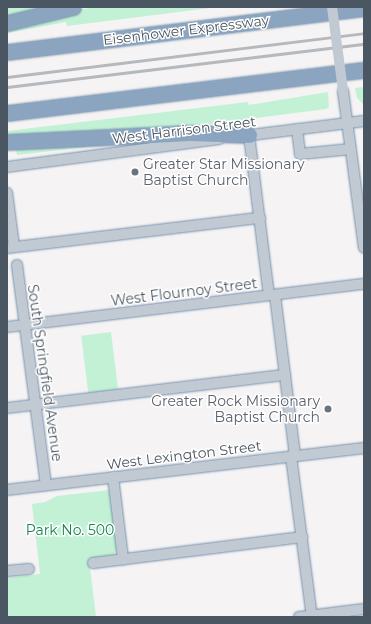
<!DOCTYPE html>
<style>
body{margin:0}
#map{position:relative;width:371px;height:624px;overflow:hidden;background:#f5f3f3;font-family:Montserrat,sans-serif}
div>[style]{position:absolute}
.green>*{inset:0;background:#c3f1d5;transform-origin:0 0}
.roads{filter:drop-shadow(0 0 1px #7690ad) drop-shadow(0 0 1px #7690ad)}
.minor>*{height:10px;margin:-5px;padding:0 5px;transform-origin:5px;border-radius:5px;background:#c1cad2}
.highway>*{height:15px;margin:-7.5px;padding:0 7.5px;transform-origin:7.5px;border-radius:7.5px;background:#8ba5c1}
.rail>*{height:3px;margin:-1.5px;padding:0 1.5px;transform-origin:1.5px;border-radius:1.5px;background:#b5b8bd}
.minor-bridge>*{height:10px;margin:-5px;padding:0 5px;transform-origin:5px;border-radius:5px;background:#c1cad2}
.dots>*{width:11px;height:11px;translate:-50% -50%;box-sizing:border-box;border:2px solid #fff;border-radius:50%}
span{translate:-50% -50%;white-space:nowrap;text-align:center;line-height:1.15;-webkit-text-stroke:3px #fff;paint-order:stroke}
.street-label{font-size:14px;color:#4a5661}
.worship-label{font-size:14px;color:#5b616d}
.left{translate:0 -50%;text-align:left}
.right{translate:-100% -50%;text-align:right}
.park-label{font-size:14px;color:#17864f}
.frame{position:absolute;inset:0;border:8px solid #4a5661;pointer-events:none}
</style>
<div id="map">
<div class="green">
<div style="clip-path:polygon(7px 7px,50px 7px,7px 17px)"></div>
<div style="clip-path:polygon(92px 7px,218px 7px,67px 26px,66px 22px,7px 33px,7px 27px)"></div>
<div style="clip-path:polygon(364px 87px,364px 105px,357px 98px,355px 88px)"></div>
<div style="clip-path:polygon(328px 92px,329px 107px,326px 109px,208px 124px,7px 137px,7px 131px,248px 102px,249px 105px)"></div>
<div style="clip-path:polygon(129px 142px,17px 155px,16px 149px,7px 150px,7px 148px)"></div>
<div style="left:111px;top:332px;width:58px;height:30px;rotate:83deg"></div>
<div style="clip-path:polygon(110px 490px,117px 549px,113px 556px,89px 559px,96px 617px,7px 617px,7px 578px,40px 574px,32px 504px,45px 502px,57px 496px)"></div>
</div>
<div class="roads">
<div class="minor">
<div style="left:343px;top:91px;width:158px;rotate:82.4deg"></div>
<div style="left:297px;top:129px;width:25px;rotate:83deg"></div>
<div style="left:300px;top:154px;width:51px;rotate:-5.6deg"></div>
<div style="left:249px;top:135px;width:161px;rotate:82.9deg"></div>
<div style="left:243px;top:136px;width:122px;rotate:-7.1deg"></div>
<div style="left:7px;top:167px;width:214px;rotate:-7.5deg"></div>
<div style="left:7px;top:193px;width:53px;rotate:82.5deg"></div>
<div style="left:7px;top:248px;width:255px;rotate:-6.8deg"></div>
<div style="left:17px;top:265px;width:222px;rotate:82.5deg"></div>
<div style="left:275px;top:295px;width:162px;rotate:82.9deg"></div>
<div style="left:7px;top:327px;width:360px;rotate:-6.9deg"></div>
<div style="left:7px;top:408px;width:280px;rotate:-6.8deg"></div>
<div style="left:291px;top:456px;width:162px;rotate:82.6deg"></div>
<div style="left:113px;top:477px;width:83px;rotate:83deg"></div>
<div style="left:7px;top:490px;width:359px;rotate:-6.7deg"></div>
<div style="left:93px;top:563px;width:211px;rotate:-7.1deg"></div>
<div style="left:7px;top:571px;width:22px;rotate:-5deg"></div>
<div style="left:299px;top:617px;width:65px;rotate:-7deg"></div>
</div>
<div class="highway">
<div style="left:7px;top:23px;width:68px;rotate:-13.6deg"></div>
<div style="left:7px;top:52px;width:360px;rotate:-7deg"></div>
<div style="left:7px;top:113px;width:360px;rotate:-6.9deg"></div>
<div style="left:7px;top:142px;width:183px;rotate:-2.8deg"></div>
<div style="left:190px;top:133px;width:59px;rotate:1.9deg"></div>
</div>
</div>
<div class="rail">
<div style="left:7px;top:77px;width:360px;rotate:-7deg"></div>
<div style="left:7px;top:87px;width:360px;rotate:-6.9deg"></div>
</div>
<div class="minor-bridge">
<div style="left:332px;top:7px;width:85px;rotate:82.5deg"></div>
</div>
<div class="dots">
<div style="left:135px;top:172px;background:#6b7280"></div>
<div style="left:328px;top:409px;background:#6b7280"></div>
</div>
<div class="street-label">
<span style="left:186px;top:30px;rotate:-7deg">Eisenhower Expressway</span>
<span style="left:184px;top:130px;rotate:-7deg">West Harrison Street</span>
<span style="left:184px;top:292px;rotate:-7deg">West Flournoy Street</span>
<span style="left:45px;top:373px;rotate:82deg">South Springfield Avenue</span>
<span style="left:184px;top:455px;rotate:-7deg">West Lexington Street</span>
</div>
<div class="worship-label">
<span class="left" style="left:143px;top:172px">Greater Star Missionary<br>Baptist Church</span>
<span class="right" style="left:320px;top:409px">Greater Rock Missionary<br>Baptist Church</span>
</div>
<div class="park-label">
<span style="left:70px;top:530px">Park No. 500</span>
</div>
<div class="frame"></div>
</div>
